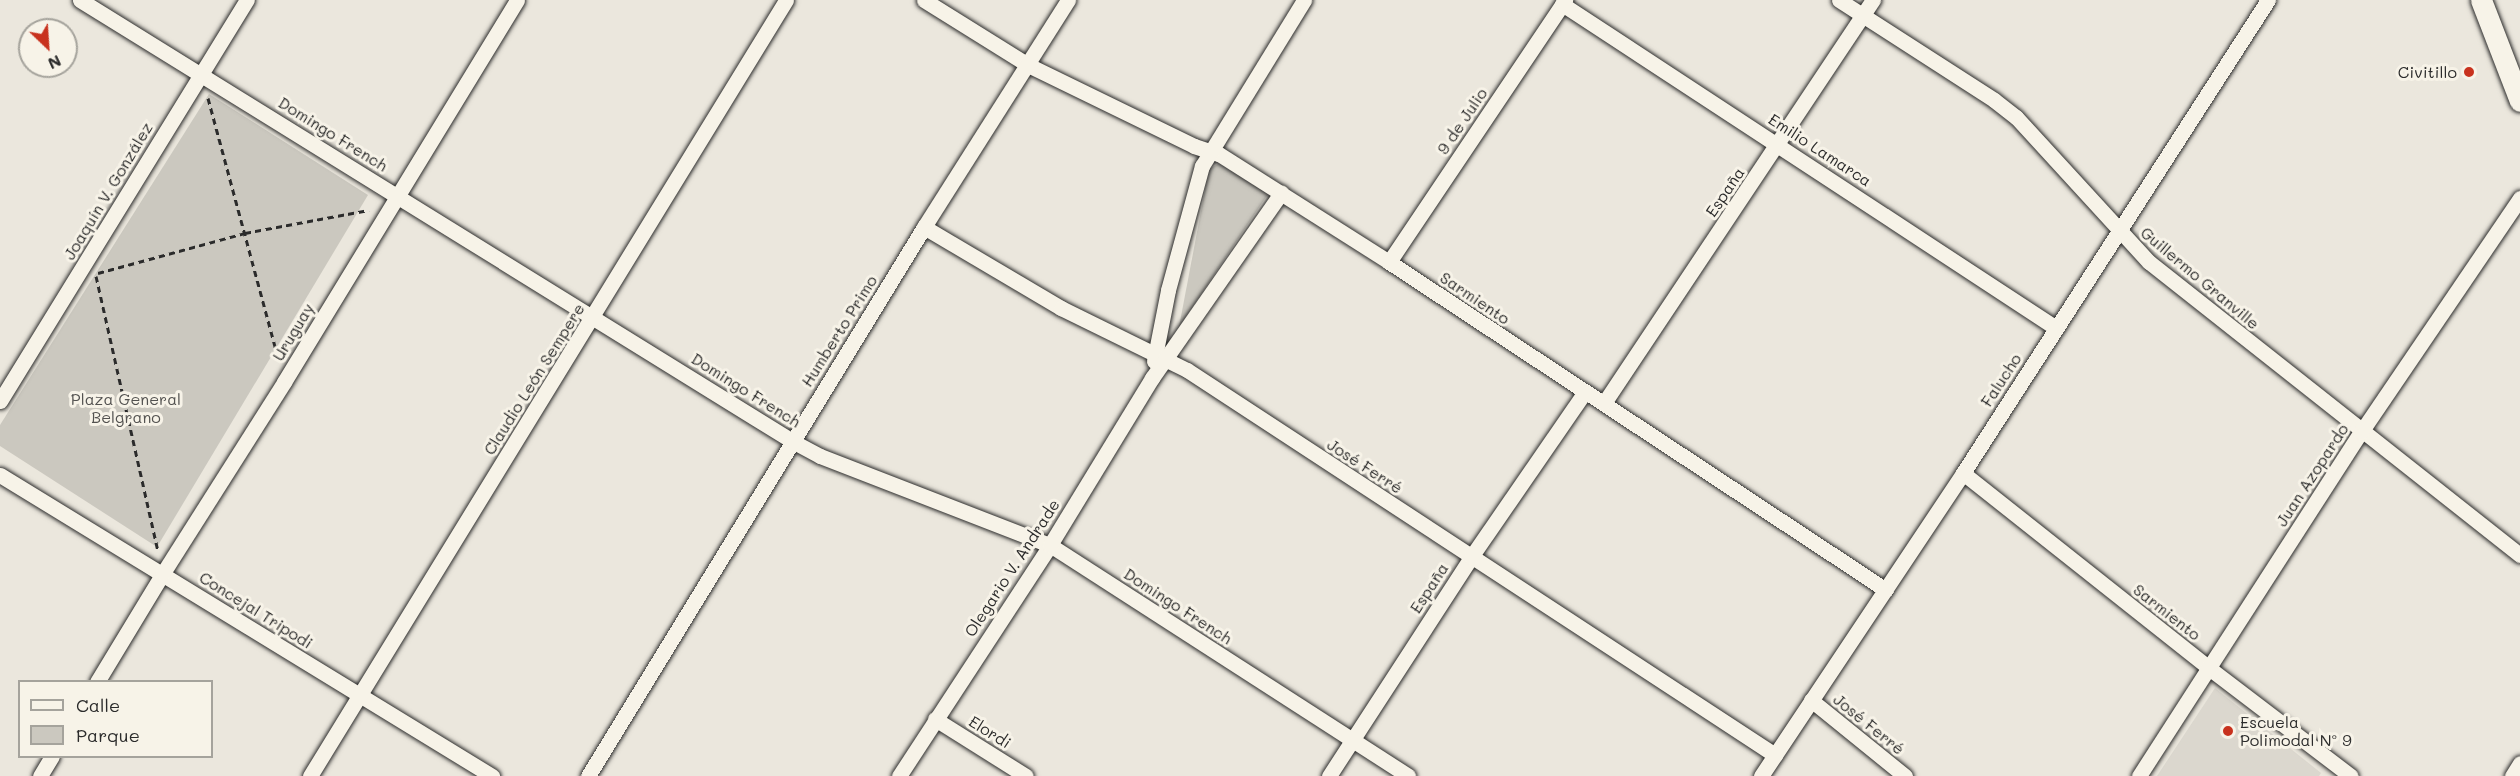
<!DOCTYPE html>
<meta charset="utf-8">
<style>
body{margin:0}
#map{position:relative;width:2520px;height:776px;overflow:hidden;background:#ebe7dd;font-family:Mali,sans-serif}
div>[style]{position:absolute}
.built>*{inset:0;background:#dbd7ce}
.green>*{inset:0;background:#cbc8bf}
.path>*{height:3px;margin-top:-1.5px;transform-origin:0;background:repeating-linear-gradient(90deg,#2b2b2b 0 6px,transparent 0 10.5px)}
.roads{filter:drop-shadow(0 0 2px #2b2b2b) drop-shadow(0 0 2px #2b2b2b)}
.minor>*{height:15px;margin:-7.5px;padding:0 7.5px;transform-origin:7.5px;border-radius:7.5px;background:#f7f3e8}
.secondary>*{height:21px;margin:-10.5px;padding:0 10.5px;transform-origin:10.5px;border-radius:10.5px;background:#f7f3e8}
.dots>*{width:16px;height:16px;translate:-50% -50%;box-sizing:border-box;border:3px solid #f7f3e8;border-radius:50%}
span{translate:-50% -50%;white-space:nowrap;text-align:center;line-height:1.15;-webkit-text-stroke:6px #f7f3e8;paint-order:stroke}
.poi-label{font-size:16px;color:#2b2b2b}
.right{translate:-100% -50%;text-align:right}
.left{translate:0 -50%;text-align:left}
.street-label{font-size:16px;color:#2b2b2b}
.park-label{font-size:16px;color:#535250}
.legend{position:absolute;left:18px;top:680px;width:195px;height:78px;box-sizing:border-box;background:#f7f3e8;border:2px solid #a5a39c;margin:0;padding:8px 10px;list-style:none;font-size:18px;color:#2b2b2b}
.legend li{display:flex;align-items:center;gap:12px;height:30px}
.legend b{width:30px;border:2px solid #a5a39c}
.north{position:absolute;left:18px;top:18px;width:60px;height:60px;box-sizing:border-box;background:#f7f3e8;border:2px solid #a5a39c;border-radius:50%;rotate:155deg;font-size:16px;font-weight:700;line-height:24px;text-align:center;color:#2b2b2b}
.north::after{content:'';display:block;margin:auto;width:21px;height:27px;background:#c8321e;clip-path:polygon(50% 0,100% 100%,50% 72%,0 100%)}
</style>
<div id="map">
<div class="built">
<i style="clip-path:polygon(2215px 688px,2321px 773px,2319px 776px,2157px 776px)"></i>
</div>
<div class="green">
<i style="clip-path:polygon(209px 94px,368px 195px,157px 547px,0 446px,0 425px)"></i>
<i style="clip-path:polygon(1220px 163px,1268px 194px,1179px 327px,1209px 169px)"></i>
</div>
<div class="path">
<i style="left:208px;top:98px;width:272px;rotate:74.9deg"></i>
<i style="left:98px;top:273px;width:152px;rotate:-15.2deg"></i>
<i style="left:245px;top:233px;width:126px;rotate:-10.5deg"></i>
<i style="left:96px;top:276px;width:282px;rotate:77.3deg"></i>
</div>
<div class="roads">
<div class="minor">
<i style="left:80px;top:0;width:838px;rotate:31.77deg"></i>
<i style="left:792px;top:441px;width:32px;rotate:28deg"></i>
<i style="left:820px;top:456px;width:247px;rotate:21.2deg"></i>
<i style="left:1050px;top:545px;width:426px;rotate:32.8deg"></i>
<i style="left:924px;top:0;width:123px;rotate:32deg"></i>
<i style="left:1028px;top:65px;width:185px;rotate:26deg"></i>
<i style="left:1194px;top:146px;width:26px;rotate:18deg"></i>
<i style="left:1219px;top:154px;width:201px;rotate:32.4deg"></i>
<i style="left:1389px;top:262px;width:595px;rotate:33.42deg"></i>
<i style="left:1839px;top:0;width:184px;rotate:32.8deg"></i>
<i style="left:1994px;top:100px;width:28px;rotate:38deg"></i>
<i style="left:2016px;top:117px;width:197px;rotate:47.5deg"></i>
<i style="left:2149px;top:262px;width:473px;rotate:38.3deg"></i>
<i style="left:1562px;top:4px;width:591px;rotate:33.26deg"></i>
<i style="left:924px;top:227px;width:159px;rotate:30.6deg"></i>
<i style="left:1061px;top:308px;width:140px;rotate:26.2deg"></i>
<i style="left:1187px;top:370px;width:703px;rotate:33.22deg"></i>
<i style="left:1389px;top:262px;width:316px;rotate:-56.1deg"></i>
<i style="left:1154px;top:361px;width:72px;rotate:-78.8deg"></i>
<i style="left:1168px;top:290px;width:129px;rotate:-74.7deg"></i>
<i style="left:1202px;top:166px;width:195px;rotate:-58.4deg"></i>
<i style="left:0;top:401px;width:471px;rotate:-58.4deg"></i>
<i style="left:1604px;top:403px;width:485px;rotate:-56.3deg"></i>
<i style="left:1963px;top:473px;width:314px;rotate:38.4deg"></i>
<i style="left:2209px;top:668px;width:178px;rotate:37.3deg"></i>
<i style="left:0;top:475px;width:577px;rotate:31.46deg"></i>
<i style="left:97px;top:682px;width:127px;rotate:-58.8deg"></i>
<i style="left:163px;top:573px;width:226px;rotate:-57.6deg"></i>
<i style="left:284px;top:382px;width:447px;rotate:-58.6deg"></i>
<i style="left:1811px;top:700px;width:121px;rotate:39deg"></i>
<i style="left:935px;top:719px;width:107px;rotate:32.1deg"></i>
<i style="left:40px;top:776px;width:23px;rotate:-59deg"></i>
<i style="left:310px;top:776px;width:910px;rotate:-58.47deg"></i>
<i style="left:588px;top:776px;width:644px;rotate:-58.53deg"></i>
<i style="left:924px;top:227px;width:269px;rotate:-57.6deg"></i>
<i style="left:899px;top:776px;width:276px;rotate:-56.8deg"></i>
<i style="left:1050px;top:545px;width:196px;rotate:-58.6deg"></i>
<i style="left:1152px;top:378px;width:226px;rotate:-55.1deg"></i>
<i style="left:1329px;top:776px;width:261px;rotate:-57deg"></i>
<i style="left:1471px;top:557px;width:199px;rotate:-55.4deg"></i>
<i style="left:1761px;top:776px;width:364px;rotate:-56.3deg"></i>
<i style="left:1963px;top:473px;width:563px;rotate:-57.19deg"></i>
<i style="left:2139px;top:776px;width:409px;rotate:-57.2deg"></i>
<i style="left:2361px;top:432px;width:283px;rotate:-55.8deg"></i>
<i style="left:2512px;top:776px;width:15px;rotate:-58deg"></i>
</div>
<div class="secondary">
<i style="left:2481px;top:0;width:108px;rotate:68.9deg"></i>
</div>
</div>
<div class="dots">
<i style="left:2469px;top:72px;background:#c8321e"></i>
<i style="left:2228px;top:731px;background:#c8321e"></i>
</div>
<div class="poi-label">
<span class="right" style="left:2457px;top:72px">Civitillo</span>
<span class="left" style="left:2240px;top:731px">Escuela<br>Polimodal Nº 9</span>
</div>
<div class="street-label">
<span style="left:1462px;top:121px;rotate:-56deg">9 de Julio</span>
<span style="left:333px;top:134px;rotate:32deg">Domingo French</span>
<span style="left:1820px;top:150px;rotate:33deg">Emilio Lamarca</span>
<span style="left:108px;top:191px;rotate:-59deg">Joaquín V. González</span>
<span style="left:1725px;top:192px;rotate:-56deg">España</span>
<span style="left:2200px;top:278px;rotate:40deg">Guillermo Granville</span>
<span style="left:1475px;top:298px;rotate:34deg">Sarmiento</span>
<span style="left:839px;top:331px;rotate:-58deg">Humberto Primo</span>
<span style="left:293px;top:332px;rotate:-59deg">Uruguay</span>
<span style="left:534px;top:379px;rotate:-58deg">Claudio León Sempere</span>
<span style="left:2001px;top:380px;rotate:-57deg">Falucho</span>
<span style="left:746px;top:390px;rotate:32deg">Domingo French</span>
<span style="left:1365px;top:466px;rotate:33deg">José Ferré</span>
<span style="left:2312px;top:475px;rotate:-57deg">Juan Azopardo</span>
<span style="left:1012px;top:568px;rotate:-57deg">Olegario V. Andrade</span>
<span style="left:1429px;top:588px;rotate:-57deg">España</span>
<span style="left:1178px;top:606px;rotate:33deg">Domingo French</span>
<span style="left:256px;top:610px;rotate:32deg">Concejal Tripodi</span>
<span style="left:2167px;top:612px;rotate:38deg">Sarmiento</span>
<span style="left:1869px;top:724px;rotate:39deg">José Ferré</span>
<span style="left:990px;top:732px;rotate:32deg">Elordi</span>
</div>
<div class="park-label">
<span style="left:126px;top:408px">Plaza General<br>Belgrano</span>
</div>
<ul class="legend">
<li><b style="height:8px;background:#f7f3e8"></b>Calle</li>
<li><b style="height:16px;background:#cbc8bf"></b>Parque</li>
</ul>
<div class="north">N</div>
</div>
